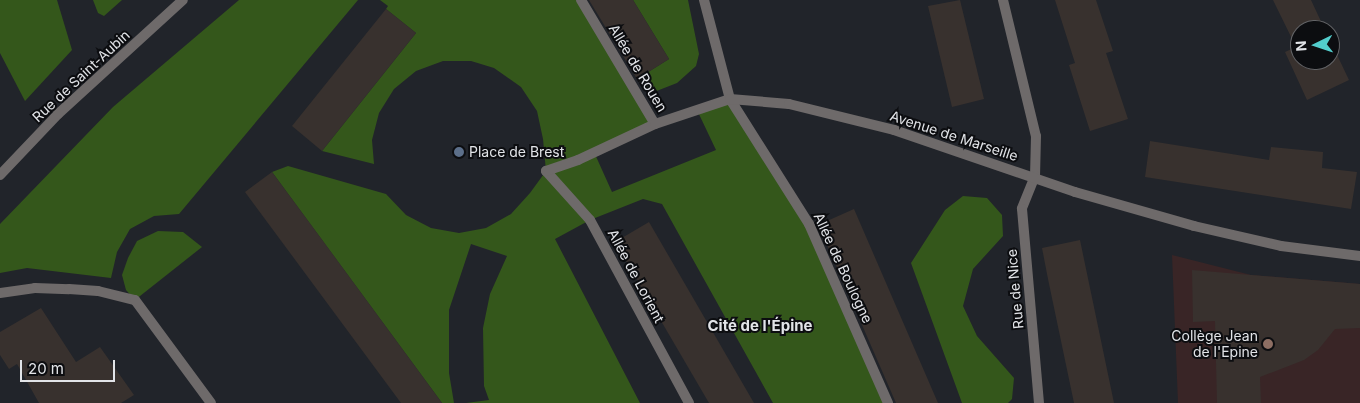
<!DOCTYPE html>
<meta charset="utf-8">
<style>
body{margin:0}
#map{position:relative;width:1360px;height:403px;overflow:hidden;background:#21242a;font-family:Inter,sans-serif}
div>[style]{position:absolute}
.education>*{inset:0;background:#392526}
.green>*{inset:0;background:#34571b}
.building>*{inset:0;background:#38312e}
.street>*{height:10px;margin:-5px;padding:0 5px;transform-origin:5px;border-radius:5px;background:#6e6a6a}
.dots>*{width:14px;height:14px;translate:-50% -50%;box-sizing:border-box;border:2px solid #0c0d10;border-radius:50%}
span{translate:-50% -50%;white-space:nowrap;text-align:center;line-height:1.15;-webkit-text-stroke:4px #0c0d10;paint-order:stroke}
.street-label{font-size:14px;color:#e2e4e8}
.poi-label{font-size:14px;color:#e2e4e8}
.left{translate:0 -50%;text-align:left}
.right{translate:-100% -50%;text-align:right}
.neighbourhood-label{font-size:15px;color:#e2e4e8;font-weight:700}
.north{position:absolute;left:1290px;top:20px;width:50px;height:50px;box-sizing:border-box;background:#0c0d10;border:1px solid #626366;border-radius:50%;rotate:266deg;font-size:14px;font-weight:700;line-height:20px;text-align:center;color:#e2e4e8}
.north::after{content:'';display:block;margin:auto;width:18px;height:22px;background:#52cdcc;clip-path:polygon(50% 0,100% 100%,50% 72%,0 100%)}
.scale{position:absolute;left:20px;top:360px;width:95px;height:22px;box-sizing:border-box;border:2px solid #e2e4e8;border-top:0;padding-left:6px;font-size:15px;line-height:18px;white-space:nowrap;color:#e2e4e8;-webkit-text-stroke:4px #0c0d10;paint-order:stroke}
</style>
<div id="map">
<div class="education">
<i style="clip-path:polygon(1172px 255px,1251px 275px,1360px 284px,1360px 403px,1178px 403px)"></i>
</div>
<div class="green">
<i style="clip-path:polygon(0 0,57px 0,72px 50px,25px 101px,0 53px)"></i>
<i style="clip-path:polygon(93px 0,122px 0,104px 16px,98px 13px)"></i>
<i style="clip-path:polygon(239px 0,358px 0,179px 214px,154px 216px,130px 229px,117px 252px,111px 278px,27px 268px,0 273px,0 224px,113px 107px)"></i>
<i style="clip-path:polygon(380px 0,581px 0,655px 124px,594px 152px,612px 192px,716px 150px,697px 110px,730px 99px,809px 224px,888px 403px,773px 403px,662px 204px,643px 199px,590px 220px,555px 239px,640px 403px,466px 403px,489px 400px,484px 386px,483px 328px,490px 294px,507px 256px,471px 244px,449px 310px,449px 373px,454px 403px,442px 403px,272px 172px,288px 166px,386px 194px,406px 215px,431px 228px,459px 233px,486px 228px,511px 214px,530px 193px,546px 171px,543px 139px,537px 111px,521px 87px,494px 68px,471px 61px,443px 61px,416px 71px,394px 89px,379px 113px,372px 140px,374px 164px,322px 151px,416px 33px,386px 9px,388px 6px)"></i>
<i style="clip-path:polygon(633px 0,688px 0,699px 54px,696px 66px,677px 83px,654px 92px,637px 79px,669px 59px)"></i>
<i style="clip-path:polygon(963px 196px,987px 198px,1002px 215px,1003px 236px,973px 269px,963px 306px,977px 336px,1014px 378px,1012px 399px,1008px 403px,962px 403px,911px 263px,945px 210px)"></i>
<i style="clip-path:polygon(158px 231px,183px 232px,202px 247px,135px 300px,126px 290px,122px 275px,128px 258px,137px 241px)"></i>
</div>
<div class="building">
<i style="clip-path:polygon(589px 0,633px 0,669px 59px,637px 79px)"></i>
<i style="clip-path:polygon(960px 0,984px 99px,952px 107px,928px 6px)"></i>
<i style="clip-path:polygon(1055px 0,1096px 0,1113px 51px,1106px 53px,1128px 119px,1090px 131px,1069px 65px,1075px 63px)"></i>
<i style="clip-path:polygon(1273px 0,1311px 0,1325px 30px,1300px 30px,1300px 60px,1330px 60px,1330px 40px,1349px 80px,1307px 100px,1285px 52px,1296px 47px)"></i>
<i style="clip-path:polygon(386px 9px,416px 33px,322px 151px,292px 126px)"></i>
<i style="clip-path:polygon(1150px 141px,1269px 160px,1271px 147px,1323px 152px,1322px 168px,1357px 172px,1351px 209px,1145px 177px)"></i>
<i style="clip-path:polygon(272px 172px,320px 237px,442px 403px,401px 403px,245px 192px)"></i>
<i style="clip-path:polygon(854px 209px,938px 403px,896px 403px,832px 256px,818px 225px)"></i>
<i style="clip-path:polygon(649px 222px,754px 403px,709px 403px,664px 326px,615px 242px)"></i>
<i style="clip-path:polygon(1080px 240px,1114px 403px,1074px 403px,1048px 279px,1042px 248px)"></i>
<i style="clip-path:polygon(1192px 270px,1360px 284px,1360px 328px,1335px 329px,1318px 350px,1304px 360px,1260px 377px,1261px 403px,1217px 403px,1215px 321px,1193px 322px)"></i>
<i style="clip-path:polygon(41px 308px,76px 362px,100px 347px,134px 395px,121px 403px,39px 403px,17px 364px,9px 369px,0 355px,0 332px)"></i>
</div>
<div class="street">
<i style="left:581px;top:0;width:144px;rotate:59.2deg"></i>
<i style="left:704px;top:0;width:102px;rotate:75.3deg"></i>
<i style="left:730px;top:99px;width:148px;rotate:57.7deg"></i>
<i style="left:809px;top:224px;width:196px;rotate:66.2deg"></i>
<i style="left:1003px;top:0;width:140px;rotate:76.4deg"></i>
<i style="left:1036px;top:136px;width:40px;rotate:91.4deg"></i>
<i style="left:1035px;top:176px;width:35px;rotate:112deg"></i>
<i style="left:1022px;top:209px;width:195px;rotate:85deg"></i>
<i style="left:0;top:175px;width:84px;rotate:-46.4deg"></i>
<i style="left:58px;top:114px;width:169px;rotate:-42.4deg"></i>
<i style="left:0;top:293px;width:35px;rotate:-8deg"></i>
<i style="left:35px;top:288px;width:34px;rotate:2deg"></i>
<i style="left:69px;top:289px;width:29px;rotate:4deg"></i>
<i style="left:98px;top:291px;width:38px;rotate:14deg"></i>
<i style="left:135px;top:300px;width:128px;rotate:53.6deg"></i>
<i style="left:689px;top:403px;width:208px;rotate:-118.4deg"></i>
<i style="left:590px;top:220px;width:66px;rotate:-131.9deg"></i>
<i style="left:546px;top:171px;width:34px;rotate:-19deg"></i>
<i style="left:578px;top:160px;width:85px;rotate:-25.1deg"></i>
<i style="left:655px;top:124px;width:79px;rotate:-18.4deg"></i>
<i style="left:730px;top:99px;width:59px;rotate:4.8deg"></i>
<i style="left:789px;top:104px;width:108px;rotate:13.9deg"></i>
<i style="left:894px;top:130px;width:191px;rotate:18.9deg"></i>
<i style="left:1075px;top:192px;width:124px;rotate:15.9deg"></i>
<i style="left:1194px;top:226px;width:89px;rotate:12.9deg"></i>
<i style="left:1281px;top:246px;width:80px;rotate:7.2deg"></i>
</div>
<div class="dots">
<i style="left:459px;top:152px;background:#5c6f8a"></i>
<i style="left:1268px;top:344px;background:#8d6e63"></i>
</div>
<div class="street-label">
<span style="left:638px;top:68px;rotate:59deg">Allée de Rouen</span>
<span style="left:81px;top:76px;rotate:-43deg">Rue de Saint-Aubin</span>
<span style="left:954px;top:136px;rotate:18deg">Avenue de Marseille</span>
<span style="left:843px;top:268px;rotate:65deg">Allée de Boulogne</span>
<span style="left:636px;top:276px;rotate:62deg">Allée de Lorient</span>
<span style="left:1015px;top:289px;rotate:-95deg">Rue de Nice</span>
</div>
<div class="poi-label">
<span class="left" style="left:469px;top:152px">Place de Brest</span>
<span class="right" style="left:1258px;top:344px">Collège Jean<br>de l'Epine</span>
</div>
<div class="neighbourhood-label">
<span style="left:760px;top:326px">Cité de l'Épine</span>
</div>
<div class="north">N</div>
<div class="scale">20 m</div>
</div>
